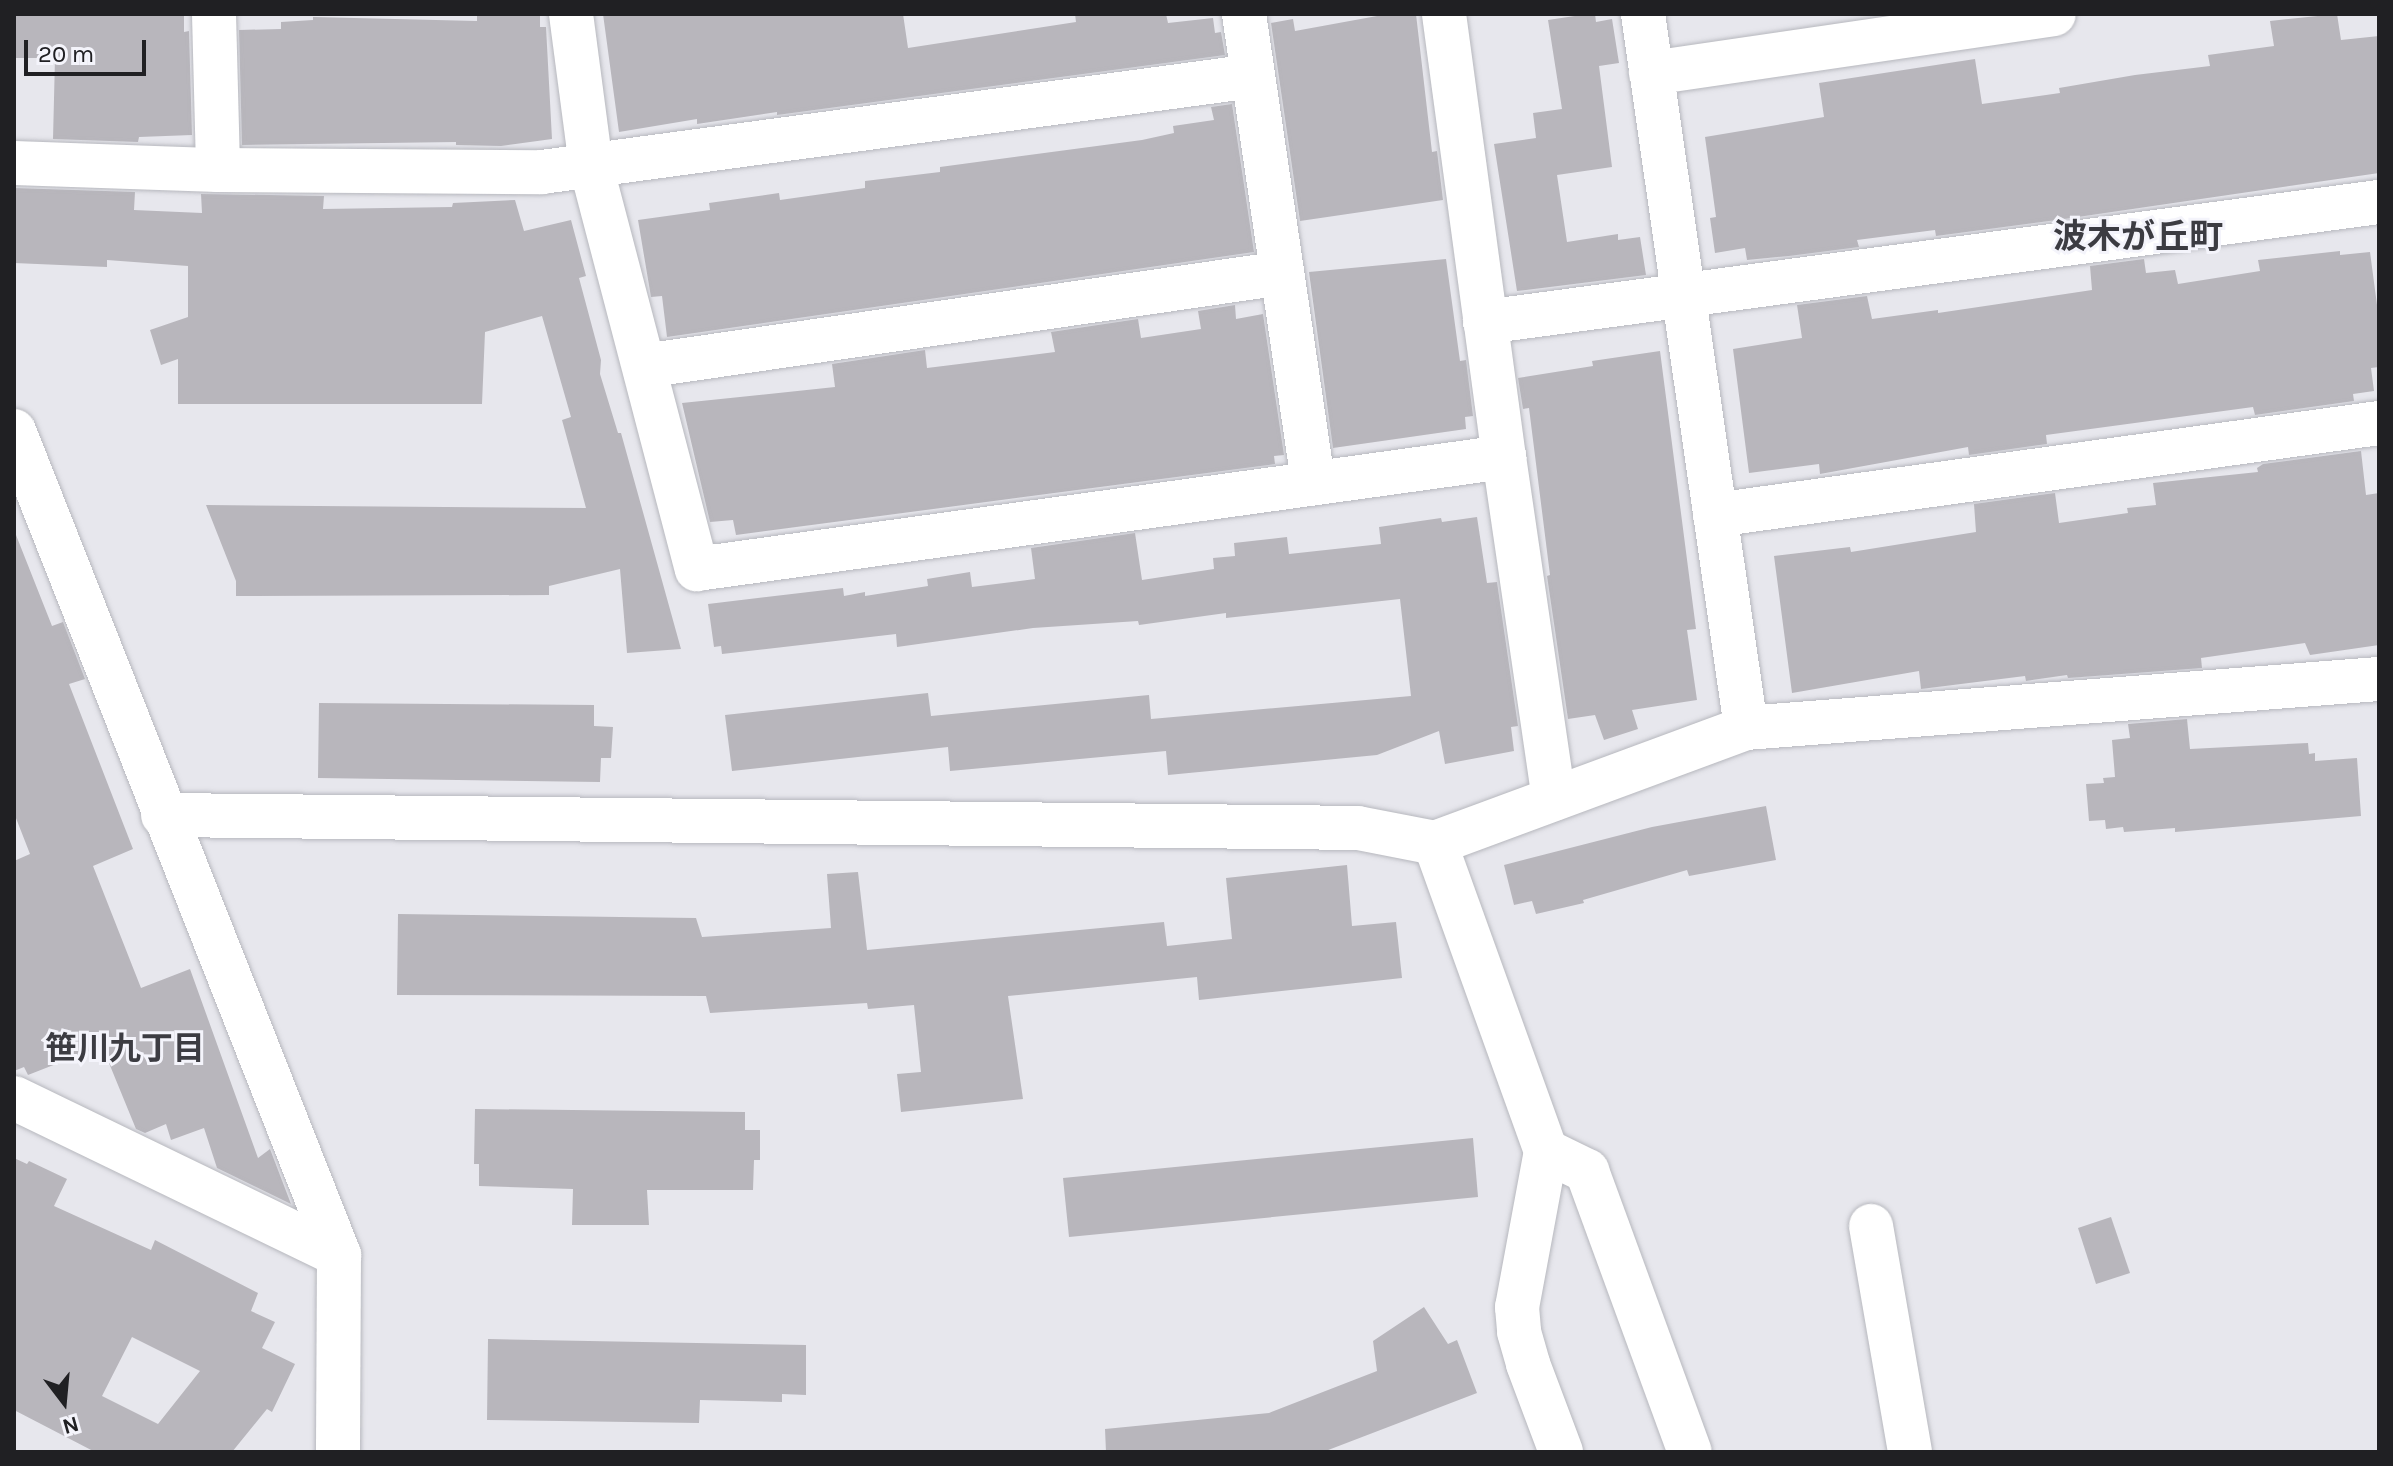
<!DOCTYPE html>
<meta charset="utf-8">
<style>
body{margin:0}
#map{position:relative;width:2393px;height:1466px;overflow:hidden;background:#e7e7ed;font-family:Karla,"Noto Sans JP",sans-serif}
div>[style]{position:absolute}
.building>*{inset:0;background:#b8b6bc}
.roads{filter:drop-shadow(0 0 2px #b7b8be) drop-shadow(0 0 2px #b7b8be)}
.minor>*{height:44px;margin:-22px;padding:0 22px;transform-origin:22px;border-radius:22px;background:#fff}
span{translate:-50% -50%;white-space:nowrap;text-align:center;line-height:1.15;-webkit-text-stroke:6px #f4f4fb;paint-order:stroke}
.neighbourhood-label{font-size:32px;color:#3c3c42;font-weight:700}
.quarter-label{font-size:34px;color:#3c3c42;font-weight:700}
.frame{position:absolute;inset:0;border:16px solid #202023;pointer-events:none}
.north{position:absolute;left:24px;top:1362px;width:80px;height:80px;-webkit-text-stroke:6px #f4f4fb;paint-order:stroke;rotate:164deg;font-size:22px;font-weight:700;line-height:32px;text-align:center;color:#202023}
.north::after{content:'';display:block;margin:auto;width:28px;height:36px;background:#202023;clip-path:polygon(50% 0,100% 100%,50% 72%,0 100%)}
.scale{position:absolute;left:24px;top:40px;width:122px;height:36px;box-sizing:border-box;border:4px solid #202023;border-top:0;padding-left:10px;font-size:24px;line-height:28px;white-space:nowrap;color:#202023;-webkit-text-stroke:6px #f4f4fb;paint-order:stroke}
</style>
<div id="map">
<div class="building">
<i style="clip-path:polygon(14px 14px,184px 15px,184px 32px,189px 31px,192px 135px,139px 137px,138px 142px,53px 139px,55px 58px,14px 58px)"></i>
<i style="clip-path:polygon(477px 14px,540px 14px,540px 27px,546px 27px,552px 139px,501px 146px,456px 145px,456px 142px,242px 145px,239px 30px,281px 29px,281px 22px,313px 20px,313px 17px,477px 21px)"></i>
<i style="clip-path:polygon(603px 14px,903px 14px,908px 48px,1076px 22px,1075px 14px,1166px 14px,1168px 23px,1213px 18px,1215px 33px,1221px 32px,1225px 55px,777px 115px,777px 112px,697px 124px,697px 119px,619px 132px)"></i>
<i style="clip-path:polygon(1388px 14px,1416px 14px,1432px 152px,1437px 151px,1443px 200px,1300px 221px,1271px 23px,1293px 19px,1295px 31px)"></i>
<i style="clip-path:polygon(1588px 14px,1595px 14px,1596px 22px,1612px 19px,1619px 63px,1599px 66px,1612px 167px,1557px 175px,1567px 242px,1618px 234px,1618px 240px,1640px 237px,1646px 275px,1517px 291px,1494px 144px,1536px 138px,1533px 113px,1562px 109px,1548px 20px)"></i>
<i style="clip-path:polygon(2337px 14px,2341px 40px,2379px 36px,2379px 173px,2064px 219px,1936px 236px,1935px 230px,1857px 240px,1859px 247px,1789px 256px,1747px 260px,1745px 248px,1715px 253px,1710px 218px,1716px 217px,1705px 137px,1824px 117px,1819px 83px,1975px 59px,1982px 104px,2060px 93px,2059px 88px,2135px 75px,2210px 66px,2208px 55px,2274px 46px,2270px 21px)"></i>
<i style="clip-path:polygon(1232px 104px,1254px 252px,667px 337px,662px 296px,651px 297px,638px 220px,710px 210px,709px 203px,779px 193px,780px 200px,865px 188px,865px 181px,940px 172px,940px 167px,1142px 140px,1174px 133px,1173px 126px,1214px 120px,1211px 107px)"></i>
<i style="clip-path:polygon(14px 188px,135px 192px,134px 210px,202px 213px,201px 194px,324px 196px,323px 209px,452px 207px,453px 203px,515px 200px,524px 231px,571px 220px,586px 276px,579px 278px,601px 360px,600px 374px,618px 433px,621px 433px,681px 649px,627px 653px,620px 569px,549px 586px,549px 595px,236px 596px,236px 581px,206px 505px,586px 508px,562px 420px,571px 417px,542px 316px,485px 332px,482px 404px,178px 404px,178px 359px,161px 365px,150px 330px,188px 317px,188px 266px,107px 260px,107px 267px,14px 263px)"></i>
<i style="clip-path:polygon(2340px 251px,2340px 255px,2370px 252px,2379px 320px,2379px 367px,2371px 368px,2374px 391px,2353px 394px,2354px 401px,2255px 415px,2253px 407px,2157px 420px,2046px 435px,2047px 444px,1969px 455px,1968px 447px,1820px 474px,1819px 464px,1749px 473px,1733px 349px,1802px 338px,1797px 305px,1867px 296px,1872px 319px,1938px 310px,1938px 313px,2092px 290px,2090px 266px,2144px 259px,2146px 273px,2175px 270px,2178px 284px,2260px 271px,2258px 260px)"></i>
<i style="clip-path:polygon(1446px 259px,1460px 361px,1466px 360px,1473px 416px,1465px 417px,1466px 429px,1333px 448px,1309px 272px)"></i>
<i style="clip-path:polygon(1235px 305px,1236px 319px,1263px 314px,1284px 455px,1274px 456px,1275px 464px,736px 535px,733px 520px,710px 522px,682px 403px,835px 387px,832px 364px,925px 350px,927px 368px,1055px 352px,1051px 332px,1138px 319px,1141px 338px,1201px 329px,1198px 311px)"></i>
<i style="clip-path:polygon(1660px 351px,1696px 629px,1687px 630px,1697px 700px,1632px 710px,1638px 729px,1604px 740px,1595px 715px,1568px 719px,1547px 576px,1550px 575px,1529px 408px,1523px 409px,1518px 378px,1593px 366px,1592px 361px)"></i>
<i style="clip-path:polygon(2361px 451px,2366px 495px,2379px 493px,2379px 645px,2310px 655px,2305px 643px,2201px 658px,2202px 668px,2068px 678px,2067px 675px,2026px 681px,2025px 676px,1921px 689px,1919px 671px,1792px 693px,1774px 556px,1850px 547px,1851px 552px,1976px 532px,1974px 504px,2055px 493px,2059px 523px,2128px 513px,2127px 508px,2156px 505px,2153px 483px,2258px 472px,2257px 468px,2263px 464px)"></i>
<i style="clip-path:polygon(1477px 517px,1487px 583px,1497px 582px,1518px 726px,1511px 727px,1514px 751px,1445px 764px,1439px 731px,1377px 755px,1168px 775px,1166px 751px,950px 771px,948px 747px,732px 771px,725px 715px,928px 693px,931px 716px,1149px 695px,1151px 719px,1411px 696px,1400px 599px,1226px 618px,1226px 613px,1139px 625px,1138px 621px,1033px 628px,897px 647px,896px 634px,722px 654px,721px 646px,714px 647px,708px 604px,843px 588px,844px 596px,865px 592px,865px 596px,928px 586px,927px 579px,970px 572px,972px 587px,1035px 579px,1031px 548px,1135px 533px,1142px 580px,1214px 569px,1213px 558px,1235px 556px,1234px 543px,1287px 537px,1289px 554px,1381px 544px,1379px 527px,1441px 518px,1442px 522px)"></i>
<i style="clip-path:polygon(16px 535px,52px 626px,63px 622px,85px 679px,69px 684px,133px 849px,93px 866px,141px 988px,190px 969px,258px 1158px,270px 1149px,291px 1204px,217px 1168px,204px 1128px,171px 1140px,166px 1124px,145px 1133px,136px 1129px,102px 1046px,28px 1075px,24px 1067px,14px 1071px,14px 861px,30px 854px,14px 813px)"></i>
<i style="clip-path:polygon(319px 703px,594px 705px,594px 726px,613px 727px,611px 758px,601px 758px,600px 782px,318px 778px)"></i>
<i style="clip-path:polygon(2187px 719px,2190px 749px,2308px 743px,2309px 754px,2315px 753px,2315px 761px,2357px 758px,2361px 816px,2175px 832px,2175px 828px,2124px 832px,2123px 827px,2106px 829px,2105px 820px,2089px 821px,2086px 784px,2104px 783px,2103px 778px,2115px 777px,2112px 740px,2130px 738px,2128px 724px)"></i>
<i style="clip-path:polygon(1766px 806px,1776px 860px,1689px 876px,1687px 870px,1583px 900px,1584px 903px,1536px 914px,1532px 901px,1514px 905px,1504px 865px,1652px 827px)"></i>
<i style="clip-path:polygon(1347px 865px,1352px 926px,1396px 922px,1402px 978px,1199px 1000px,1197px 977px,1008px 996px,1023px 1099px,901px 1112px,897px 1074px,921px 1072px,914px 1005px,868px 1009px,867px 1003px,710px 1013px,706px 996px,397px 995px,398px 914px,696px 918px,702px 937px,831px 928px,827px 874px,858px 872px,867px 950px,1164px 922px,1167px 946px,1232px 939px,1226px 878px)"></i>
<i style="clip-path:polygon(475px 1109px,745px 1112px,745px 1130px,760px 1130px,760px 1160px,754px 1160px,753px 1190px,647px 1190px,649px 1225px,572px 1225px,573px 1189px,479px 1186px,479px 1164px,474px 1164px)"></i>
<i style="clip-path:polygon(1473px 1138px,1478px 1197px,1069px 1237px,1063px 1178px)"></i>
<i style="clip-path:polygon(evenodd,14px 1158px,27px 1164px,29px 1161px,67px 1179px,54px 1206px,151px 1250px,155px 1240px,258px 1293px,251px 1311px,275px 1322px,262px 1348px,295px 1364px,272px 1412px,267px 1409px,232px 1452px,95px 1452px,14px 1410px,14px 1158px,132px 1337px,200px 1371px,158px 1424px,102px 1396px,132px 1337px)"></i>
<i style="clip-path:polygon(2111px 1217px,2130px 1273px,2096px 1284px,2078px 1228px)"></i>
<i style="clip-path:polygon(1424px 1307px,1448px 1344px,1457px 1340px,1477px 1393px,1323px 1452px,1106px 1452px,1105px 1429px,1269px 1413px,1377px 1371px,1373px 1341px)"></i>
<i style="clip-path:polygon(488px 1339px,806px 1345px,806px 1395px,782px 1394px,782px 1402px,700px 1400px,699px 1423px,487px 1420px)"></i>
</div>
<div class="roads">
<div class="minor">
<i style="left:214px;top:14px;width:156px;rotate:88.5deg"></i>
<i style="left:571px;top:14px;width:153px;rotate:82.5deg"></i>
<i style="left:591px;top:166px;width:417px;rotate:75.3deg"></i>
<i style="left:697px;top:569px;width:815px;rotate:-7.9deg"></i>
<i style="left:1504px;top:457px;width:345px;rotate:81.7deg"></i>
<i style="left:1244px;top:14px;width:473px;rotate:81.6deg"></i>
<i style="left:1444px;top:14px;width:447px;rotate:82.3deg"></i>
<i style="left:1643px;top:14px;width:721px;rotate:81.79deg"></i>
<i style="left:1651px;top:73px;width:407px;rotate:-8.3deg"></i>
<i style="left:14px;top:163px;width:204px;rotate:2deg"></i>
<i style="left:218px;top:170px;width:324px;rotate:0.4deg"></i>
<i style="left:542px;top:172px;width:717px;rotate:-7.69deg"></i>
<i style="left:1485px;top:322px;width:902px;rotate:-7.65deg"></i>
<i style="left:644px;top:366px;width:645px;rotate:-8.29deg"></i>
<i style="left:14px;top:431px;width:886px;rotate:68.47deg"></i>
<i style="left:339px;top:1255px;width:197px;rotate:90.3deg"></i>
<i style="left:1715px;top:515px;width:670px;rotate:-7.89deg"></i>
<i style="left:163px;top:815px;width:1195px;rotate:0.62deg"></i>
<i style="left:1358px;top:828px;width:78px;rotate:11deg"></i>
<i style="left:1435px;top:843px;width:332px;rotate:-20.3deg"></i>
<i style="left:1746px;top:728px;width:635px;rotate:-4.43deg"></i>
<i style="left:1435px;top:843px;width:327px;rotate:70.2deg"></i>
<i style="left:1546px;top:1151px;width:46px;rotate:26deg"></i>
<i style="left:1587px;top:1171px;width:299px;rotate:69.9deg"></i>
<i style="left:14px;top:1098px;width:361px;rotate:25.8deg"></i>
<i style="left:1546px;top:1151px;width:159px;rotate:100.5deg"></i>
<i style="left:1517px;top:1307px;width:25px;rotate:85deg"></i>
<i style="left:1519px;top:1332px;width:33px;rotate:74deg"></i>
<i style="left:1528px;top:1364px;width:94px;rotate:69.4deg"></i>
<i style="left:1871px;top:1226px;width:229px;rotate:80.2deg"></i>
</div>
</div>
<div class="neighbourhood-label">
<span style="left:125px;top:1049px">笹川九丁目</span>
</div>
<div class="quarter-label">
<span style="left:2138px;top:238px">波木が丘町</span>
</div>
<div class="frame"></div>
<div class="north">N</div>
<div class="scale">20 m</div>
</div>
